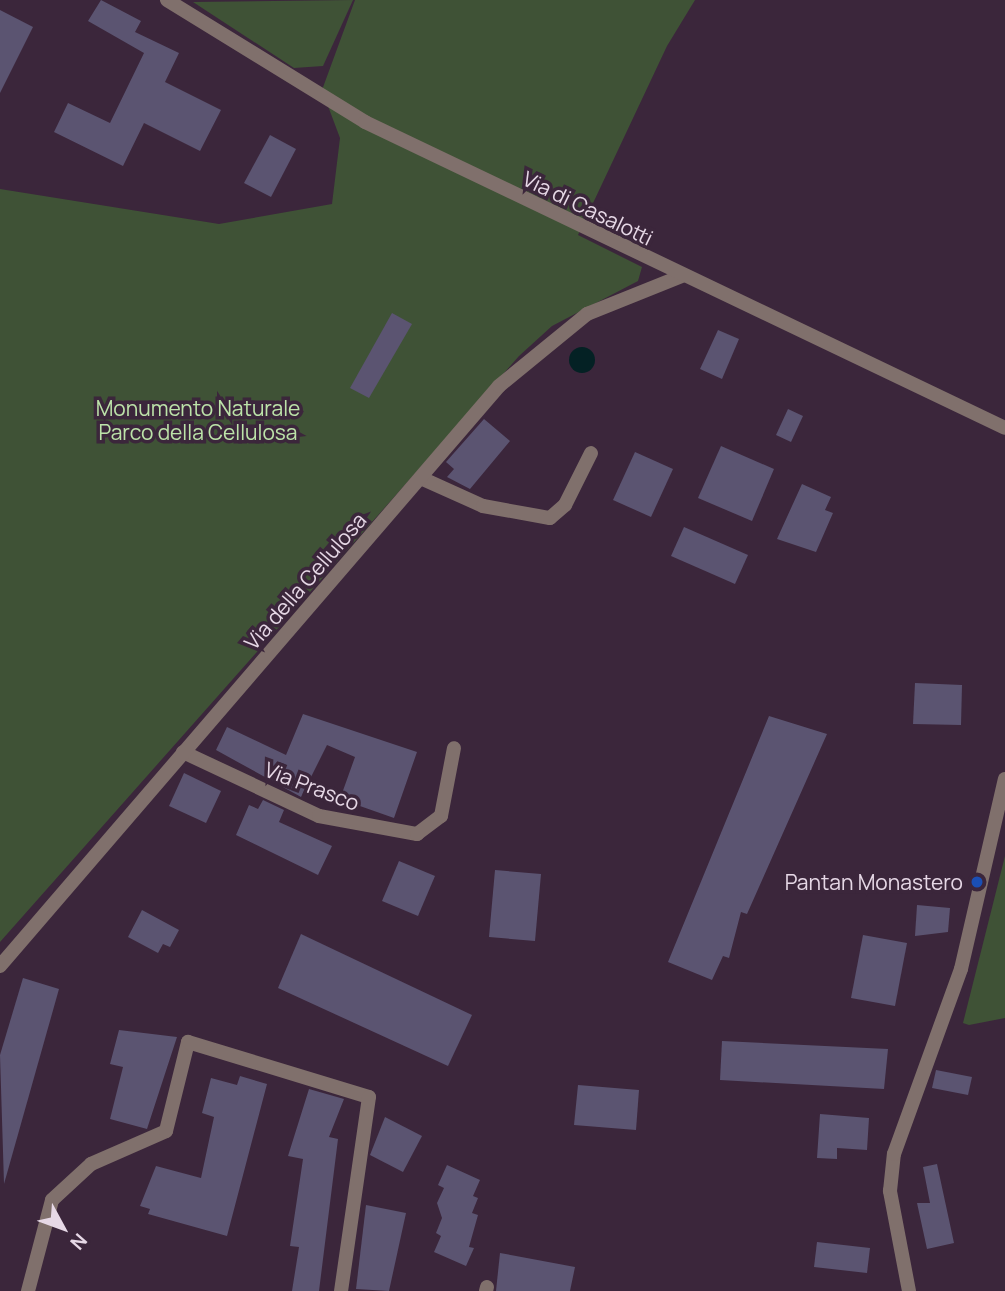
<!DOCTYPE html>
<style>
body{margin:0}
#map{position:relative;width:1005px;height:1291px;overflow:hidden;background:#3b263b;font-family:Manrope,sans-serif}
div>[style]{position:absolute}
.green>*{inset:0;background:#3f5236}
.water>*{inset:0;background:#042124}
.round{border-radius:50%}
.building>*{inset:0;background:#5b5471}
.minor>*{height:14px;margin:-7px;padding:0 7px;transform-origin:7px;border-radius:7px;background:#80706c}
.tertiary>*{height:14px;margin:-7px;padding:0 7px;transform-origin:7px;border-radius:7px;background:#80706c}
.dots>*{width:19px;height:19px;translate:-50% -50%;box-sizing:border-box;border:4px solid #3b263b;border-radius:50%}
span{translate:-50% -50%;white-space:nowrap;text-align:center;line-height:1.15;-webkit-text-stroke:7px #3b263b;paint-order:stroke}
.street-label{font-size:21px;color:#e6d8e6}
.park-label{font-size:21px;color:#bce3a9}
.poi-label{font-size:21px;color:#e6d8e6}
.right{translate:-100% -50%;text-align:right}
.north{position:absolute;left:28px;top:1193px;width:70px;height:70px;-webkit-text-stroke:5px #3b263b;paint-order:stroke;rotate:131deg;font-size:19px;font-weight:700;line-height:28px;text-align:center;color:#e6d8e6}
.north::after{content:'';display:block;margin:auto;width:24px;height:32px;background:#e6d8e6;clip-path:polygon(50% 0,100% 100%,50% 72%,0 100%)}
</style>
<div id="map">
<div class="green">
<i style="clip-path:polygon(353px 0,323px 66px,294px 68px,193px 2px)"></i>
<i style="clip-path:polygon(355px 0,695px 0,667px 46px,578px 235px,642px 267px,638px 281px,552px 326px,519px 356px,0 942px,0 189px,219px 224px,332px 204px,340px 138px,322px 90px)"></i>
<i style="clip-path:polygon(1005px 856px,1005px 1018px,969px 1025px,963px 1023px)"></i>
</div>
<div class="water">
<i class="round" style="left:569px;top:347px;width:26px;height:26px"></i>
</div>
<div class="building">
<i style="clip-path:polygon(101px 0,141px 21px,135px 32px,179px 53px,165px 82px,221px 110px,200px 151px,144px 123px,123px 166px,54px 132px,68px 103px,110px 123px,144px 53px,88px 21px)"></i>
<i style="clip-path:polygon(0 10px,33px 27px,0 93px)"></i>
<i style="clip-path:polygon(270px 135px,296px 149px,271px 197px,244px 183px)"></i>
<i style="clip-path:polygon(392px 313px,412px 324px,369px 398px,350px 388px)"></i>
<i style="clip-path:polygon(718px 330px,739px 339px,722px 379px,700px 369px)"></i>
<i style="clip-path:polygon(788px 409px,803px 416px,791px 442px,776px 435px)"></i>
<i style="clip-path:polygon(484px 419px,510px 441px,470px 489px,447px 477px,454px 469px,446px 462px)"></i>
<i style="clip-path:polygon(721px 446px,774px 469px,752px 521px,698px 498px)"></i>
<i style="clip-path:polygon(635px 452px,673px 469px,651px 517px,613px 500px)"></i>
<i style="clip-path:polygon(802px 484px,831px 497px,825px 510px,833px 513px,816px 552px,777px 539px)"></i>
<i style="clip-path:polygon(684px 527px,748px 555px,735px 584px,671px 556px)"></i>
<i style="clip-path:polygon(915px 683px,962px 685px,961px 725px,913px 724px)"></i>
<i style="clip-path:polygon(303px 714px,417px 752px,394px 818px,340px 799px,355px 757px,327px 745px,301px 797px,216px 750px,227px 727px,286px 755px)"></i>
<i style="clip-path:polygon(769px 716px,827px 734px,747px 914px,741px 912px,729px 958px,723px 956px,712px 980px,668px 962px)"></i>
<i style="clip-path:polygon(184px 773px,221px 791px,206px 823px,169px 806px)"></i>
<i style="clip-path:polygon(263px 800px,284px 810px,279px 822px,332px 846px,318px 875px,236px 835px,249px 805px,258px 809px)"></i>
<i style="clip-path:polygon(399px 861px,435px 876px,418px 916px,382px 901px)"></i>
<i style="clip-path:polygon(495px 870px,541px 874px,535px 941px,489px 937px)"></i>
<i style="clip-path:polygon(917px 905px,950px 908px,948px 932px,915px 936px)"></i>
<i style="clip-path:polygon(142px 910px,179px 930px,170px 947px,163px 944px,158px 953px,128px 937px)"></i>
<i style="clip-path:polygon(301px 934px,472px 1015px,448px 1066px,278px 988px)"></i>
<i style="clip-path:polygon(863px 935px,907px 943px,895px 1006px,851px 998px)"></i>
<i style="clip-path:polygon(23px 978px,59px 989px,4px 1184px,0 1055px)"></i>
<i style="clip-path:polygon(119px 1030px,177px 1037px,147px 1129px,110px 1119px,123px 1067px,110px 1064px)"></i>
<i style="clip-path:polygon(722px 1041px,888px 1049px,884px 1089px,720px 1080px)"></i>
<i style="clip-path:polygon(936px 1070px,972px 1077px,968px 1095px,932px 1088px)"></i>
<i style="clip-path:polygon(240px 1076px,267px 1084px,227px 1236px,148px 1214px,150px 1209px,140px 1206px,156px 1166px,201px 1178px,214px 1117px,202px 1113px,211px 1078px,237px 1085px)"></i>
<i style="clip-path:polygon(578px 1085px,639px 1090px,636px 1130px,574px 1125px)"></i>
<i style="clip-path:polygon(309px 1089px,344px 1099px,329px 1137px,338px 1139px,319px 1291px,292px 1291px,299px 1247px,290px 1246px,303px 1159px,288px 1156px)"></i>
<i style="clip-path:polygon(820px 1114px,869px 1118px,867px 1150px,837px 1148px,837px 1159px,817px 1158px)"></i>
<i style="clip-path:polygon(385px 1117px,422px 1136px,403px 1172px,370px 1155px)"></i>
<i style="clip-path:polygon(937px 1164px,954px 1243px,927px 1249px,917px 1203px,930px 1203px,923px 1167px)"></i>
<i style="clip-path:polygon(447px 1165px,480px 1180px,473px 1196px,478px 1198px,472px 1213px,478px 1215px,469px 1247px,474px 1248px,466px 1266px,434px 1252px,441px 1236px,436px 1233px,442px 1218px,437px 1203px,444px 1188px,438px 1185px)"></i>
<i style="clip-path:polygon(366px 1205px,406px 1213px,389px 1291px,356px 1289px)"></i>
<i style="clip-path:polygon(817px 1242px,870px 1248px,867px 1273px,814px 1267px)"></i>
<i style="clip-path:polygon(500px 1253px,575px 1267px,570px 1291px,496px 1291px)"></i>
</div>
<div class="minor">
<i style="left:423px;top:479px;width:66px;rotate:24.2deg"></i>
<i style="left:483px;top:506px;width:68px;rotate:10.2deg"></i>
<i style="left:550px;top:518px;width:20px;rotate:-41deg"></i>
<i style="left:565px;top:505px;width:58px;rotate:-63.4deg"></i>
<i style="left:183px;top:752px;width:150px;rotate:25.2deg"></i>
<i style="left:319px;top:816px;width:100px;rotate:10.4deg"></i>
<i style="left:417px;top:834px;width:30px;rotate:-37deg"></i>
<i style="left:441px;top:816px;width:69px;rotate:-79.2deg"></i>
<i style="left:0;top:966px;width:765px;rotate:-49.29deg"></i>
<i style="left:499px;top:386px;width:114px;rotate:-39.3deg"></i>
<i style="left:587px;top:314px;width:102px;rotate:-21.8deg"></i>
<i style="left:28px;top:1291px;width:94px;rotate:-75.2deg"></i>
<i style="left:52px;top:1200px;width:53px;rotate:-42.7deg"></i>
<i style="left:91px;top:1164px;width:82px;rotate:-23.7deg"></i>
<i style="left:166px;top:1131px;width:92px;rotate:-76.1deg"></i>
<i style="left:188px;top:1042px;width:189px;rotate:16.9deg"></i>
<i style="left:369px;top:1097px;width:196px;rotate:98.2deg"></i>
<i style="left:486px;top:1291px;width:4px;rotate:-76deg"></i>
<i style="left:909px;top:1291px;width:102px;rotate:-100.8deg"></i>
<i style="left:890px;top:1191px;width:37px;rotate:-84deg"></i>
<i style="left:894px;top:1154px;width:197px;rotate:-70.1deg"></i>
<i style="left:961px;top:969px;width:195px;rotate:-77deg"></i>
</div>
<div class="tertiary">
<i style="left:167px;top:0;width:233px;rotate:31.6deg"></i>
<i style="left:365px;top:122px;width:709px;rotate:25.55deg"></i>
</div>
<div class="dots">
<i style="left:977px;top:882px;background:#1a4fb4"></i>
</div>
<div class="street-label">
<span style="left:588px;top:208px;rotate:26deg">Via di Casalotti</span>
<span style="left:305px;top:581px;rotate:-49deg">Via della Cellulosa</span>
<span style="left:312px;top:786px;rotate:21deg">Via Prasco</span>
</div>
<div class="park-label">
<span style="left:198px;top:420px">Monumento Naturale<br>Parco della Cellulosa</span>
</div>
<div class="poi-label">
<span class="right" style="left:963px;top:882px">Pantan Monastero</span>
</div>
<div class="north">N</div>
</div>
